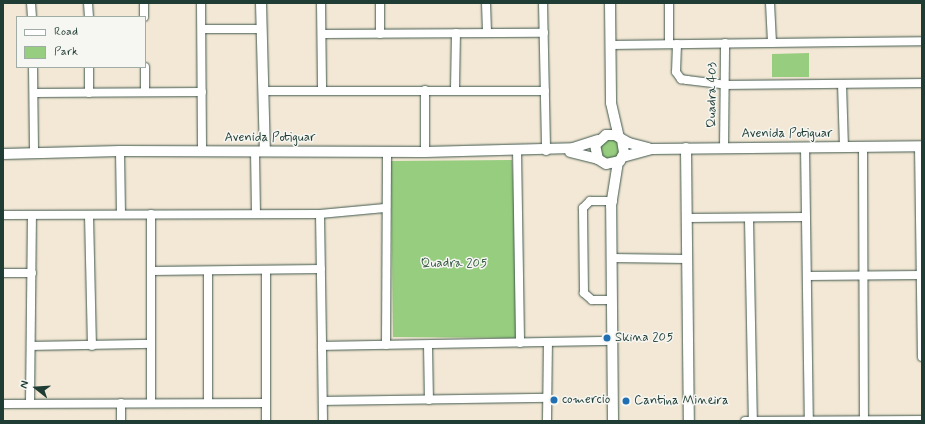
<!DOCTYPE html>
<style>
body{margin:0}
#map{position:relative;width:925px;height:424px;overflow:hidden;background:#f3e8d5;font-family:Mynerve,sans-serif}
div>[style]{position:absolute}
.green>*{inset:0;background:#97cd7f}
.roads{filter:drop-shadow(0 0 1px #3f574c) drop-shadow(0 0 1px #3f574c)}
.minor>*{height:8px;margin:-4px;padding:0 4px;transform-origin:4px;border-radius:4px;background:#fff}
.tertiary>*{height:10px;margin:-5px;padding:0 5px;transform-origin:5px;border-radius:5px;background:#fff}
.dots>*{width:11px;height:11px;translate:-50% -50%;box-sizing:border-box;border:2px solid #f6f6f2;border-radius:50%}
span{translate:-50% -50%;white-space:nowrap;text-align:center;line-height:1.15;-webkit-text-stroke:3px #f6f6f2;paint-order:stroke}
.street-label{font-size:13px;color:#1f3d34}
.park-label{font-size:13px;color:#375a43}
.poi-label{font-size:13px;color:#1f3d34}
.left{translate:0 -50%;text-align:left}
.frame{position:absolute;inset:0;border:4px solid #1f3d34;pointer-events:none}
.legend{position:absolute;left:16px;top:16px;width:130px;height:52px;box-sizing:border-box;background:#f6f6f2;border:1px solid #a0aca6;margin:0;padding:5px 7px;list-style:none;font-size:12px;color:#1f3d34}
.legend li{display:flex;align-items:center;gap:8px;height:20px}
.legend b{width:20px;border:1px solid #a0aca6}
.north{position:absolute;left:16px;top:368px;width:40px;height:40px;-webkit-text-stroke:3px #f6f6f2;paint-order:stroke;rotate:287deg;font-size:11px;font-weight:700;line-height:16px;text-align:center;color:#1f3d34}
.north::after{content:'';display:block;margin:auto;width:14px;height:18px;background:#1f3d34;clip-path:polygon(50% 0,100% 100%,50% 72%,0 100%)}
</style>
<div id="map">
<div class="green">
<i style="clip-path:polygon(809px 53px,809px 77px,772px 77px,772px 54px)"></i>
<i style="clip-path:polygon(603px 139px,617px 139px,620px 156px,608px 161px,598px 153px)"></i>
<i style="clip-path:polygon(512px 160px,520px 338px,393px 337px,391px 161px)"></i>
</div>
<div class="roads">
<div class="minor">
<i style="left:31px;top:3px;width:14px;rotate:86deg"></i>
<i style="left:88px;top:3px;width:14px;rotate:86deg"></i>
<i style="left:144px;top:3px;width:14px;rotate:90deg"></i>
<i style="left:201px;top:3px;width:148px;rotate:89.6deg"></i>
<i style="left:321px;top:3px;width:87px;rotate:89.3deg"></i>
<i style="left:380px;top:3px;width:31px;rotate:90deg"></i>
<i style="left:486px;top:3px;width:29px;rotate:88deg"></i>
<i style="left:543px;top:3px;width:148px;rotate:88.8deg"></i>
<i style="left:770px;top:3px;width:40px;rotate:87.1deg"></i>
<i style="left:202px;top:29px;width:59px"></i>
<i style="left:322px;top:34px;width:222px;rotate:-0.3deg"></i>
<i style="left:669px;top:44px;width:41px;rotate:-90deg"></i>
<i style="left:677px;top:44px;width:28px;rotate:92deg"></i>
<i style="left:676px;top:72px;width:9px;rotate:54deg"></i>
<i style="left:681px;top:79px;width:6px;rotate:9deg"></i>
<i style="left:687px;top:80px;width:38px;rotate:7deg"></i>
<i style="left:725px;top:85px;width:197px;rotate:-0.6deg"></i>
<i style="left:610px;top:45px;width:312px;rotate:-0.7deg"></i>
<i style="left:33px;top:67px;width:86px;rotate:89.3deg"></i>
<i style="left:89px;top:67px;width:26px;rotate:90deg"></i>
<i style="left:145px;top:67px;width:25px;rotate:90deg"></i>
<i style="left:842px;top:84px;width:63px;rotate:88.2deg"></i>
<i style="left:455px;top:89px;width:56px;rotate:-89deg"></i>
<i style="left:263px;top:91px;width:282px"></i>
<i style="left:34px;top:93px;width:168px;rotate:-0.3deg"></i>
<i style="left:919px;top:146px;width:211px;rotate:89.2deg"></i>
<i style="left:724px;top:147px;width:104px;rotate:-89.4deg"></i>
<i style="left:805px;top:147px;width:273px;rotate:89.2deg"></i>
<i style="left:863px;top:147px;width:273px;rotate:89.8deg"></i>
<i style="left:517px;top:149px;width:194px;rotate:89.1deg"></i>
<i style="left:120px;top:151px;width:63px;rotate:89.1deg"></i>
<i style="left:255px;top:151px;width:62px;rotate:89.1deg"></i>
<i style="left:425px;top:152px;width:62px;rotate:-90deg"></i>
<i style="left:151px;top:214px;width:189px;rotate:90deg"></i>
<i style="left:320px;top:214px;width:132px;rotate:89.1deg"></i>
<i style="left:3px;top:215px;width:317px;rotate:-0.2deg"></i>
<i style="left:320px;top:214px;width:65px;rotate:-5.3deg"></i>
<i style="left:89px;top:215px;width:131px;rotate:88.7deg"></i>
<i style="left:687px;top:218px;width:119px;rotate:-0.5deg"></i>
<i style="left:749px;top:219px;width:202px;rotate:88.9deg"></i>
<i style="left:611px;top:258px;width:76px;rotate:0.8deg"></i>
<i style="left:266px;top:270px;width:151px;rotate:90deg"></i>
<i style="left:151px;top:271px;width:170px;rotate:-0.7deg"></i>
<i style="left:208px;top:271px;width:132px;rotate:90deg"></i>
<i style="left:3px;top:273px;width:29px"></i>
<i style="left:807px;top:276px;width:115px;rotate:-0.5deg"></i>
<i style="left:611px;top:300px;width:19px;rotate:180deg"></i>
<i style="left:592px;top:300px;width:11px;rotate:-139deg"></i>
<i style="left:584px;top:293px;width:85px;rotate:-90.7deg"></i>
<i style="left:583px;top:208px;width:10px;rotate:-45deg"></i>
<i style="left:590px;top:201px;width:23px"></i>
<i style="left:386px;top:345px;width:193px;rotate:-89.7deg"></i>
<i style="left:428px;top:345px;width:55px;rotate:89deg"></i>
<i style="left:32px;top:346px;width:119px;rotate:-1deg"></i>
<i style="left:323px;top:401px;width:225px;rotate:-0.8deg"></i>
<i style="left:30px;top:403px;width:188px;rotate:-89.4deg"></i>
<i style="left:3px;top:404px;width:263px;rotate:-0.2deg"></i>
<i style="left:121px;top:421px;width:18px;rotate:-90deg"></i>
<i style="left:323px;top:421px;width:75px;rotate:-90.8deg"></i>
<i style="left:322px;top:346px;width:290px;rotate:-1deg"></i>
<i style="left:547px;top:421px;width:78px;rotate:-89.3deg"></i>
<i style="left:745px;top:421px;width:177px;rotate:-0.3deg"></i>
</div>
<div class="tertiary">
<i style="left:261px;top:3px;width:148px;rotate:88.5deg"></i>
<i style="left:610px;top:3px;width:100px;rotate:89.4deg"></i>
<i style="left:611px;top:103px;width:35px;rotate:77deg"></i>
<i style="left:622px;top:140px;width:13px;rotate:81deg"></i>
<i style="left:624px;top:153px;width:9px;rotate:117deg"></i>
<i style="left:620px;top:161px;width:14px;rotate:168deg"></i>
<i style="left:606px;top:164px;width:9px;rotate:-148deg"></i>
<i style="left:598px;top:159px;width:14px;rotate:-102deg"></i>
<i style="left:595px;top:145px;width:15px;rotate:-42deg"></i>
<i style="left:606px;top:135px;width:9px"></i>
<i style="left:615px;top:135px;width:16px;rotate:30deg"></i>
<i style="left:629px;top:143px;width:20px;rotate:15deg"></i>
<i style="left:686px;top:148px;width:273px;rotate:89.4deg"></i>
<i style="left:570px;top:152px;width:29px;rotate:14deg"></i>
<i style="left:3px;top:154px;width:117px;rotate:-1.5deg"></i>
<i style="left:120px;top:151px;width:305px;rotate:0.2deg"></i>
<i style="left:425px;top:152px;width:148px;rotate:-1.5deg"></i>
<i style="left:573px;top:148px;width:26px;rotate:-18deg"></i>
<i style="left:622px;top:157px;width:31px;rotate:-15deg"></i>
<i style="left:652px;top:149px;width:270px;rotate:-0.6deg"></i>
<i style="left:613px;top:421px;width:215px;rotate:-90.5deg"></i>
<i style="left:611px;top:206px;width:45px;rotate:-81deg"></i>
</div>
</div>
<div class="dots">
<i style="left:607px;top:338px;background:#1f6fb2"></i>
<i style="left:554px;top:400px;background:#1f6fb2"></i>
<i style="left:626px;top:401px;background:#1f6fb2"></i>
</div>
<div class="street-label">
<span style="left:713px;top:95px;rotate:-89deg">Quadra 403</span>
<span style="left:787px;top:134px">Avenida Potiguar</span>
<span style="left:270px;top:138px">Avenida Potiguar</span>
</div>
<div class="park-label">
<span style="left:454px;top:264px">Quadra 205</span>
</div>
<div class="poi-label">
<span class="left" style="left:615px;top:338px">Skina 205</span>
<span class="left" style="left:562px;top:400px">comercio</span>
<span class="left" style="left:634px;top:401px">Cantina Mineira</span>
</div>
<div class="frame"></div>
<ul class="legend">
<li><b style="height:5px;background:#fff"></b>Road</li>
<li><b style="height:11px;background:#97cd7f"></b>Park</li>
</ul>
<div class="north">N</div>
</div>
